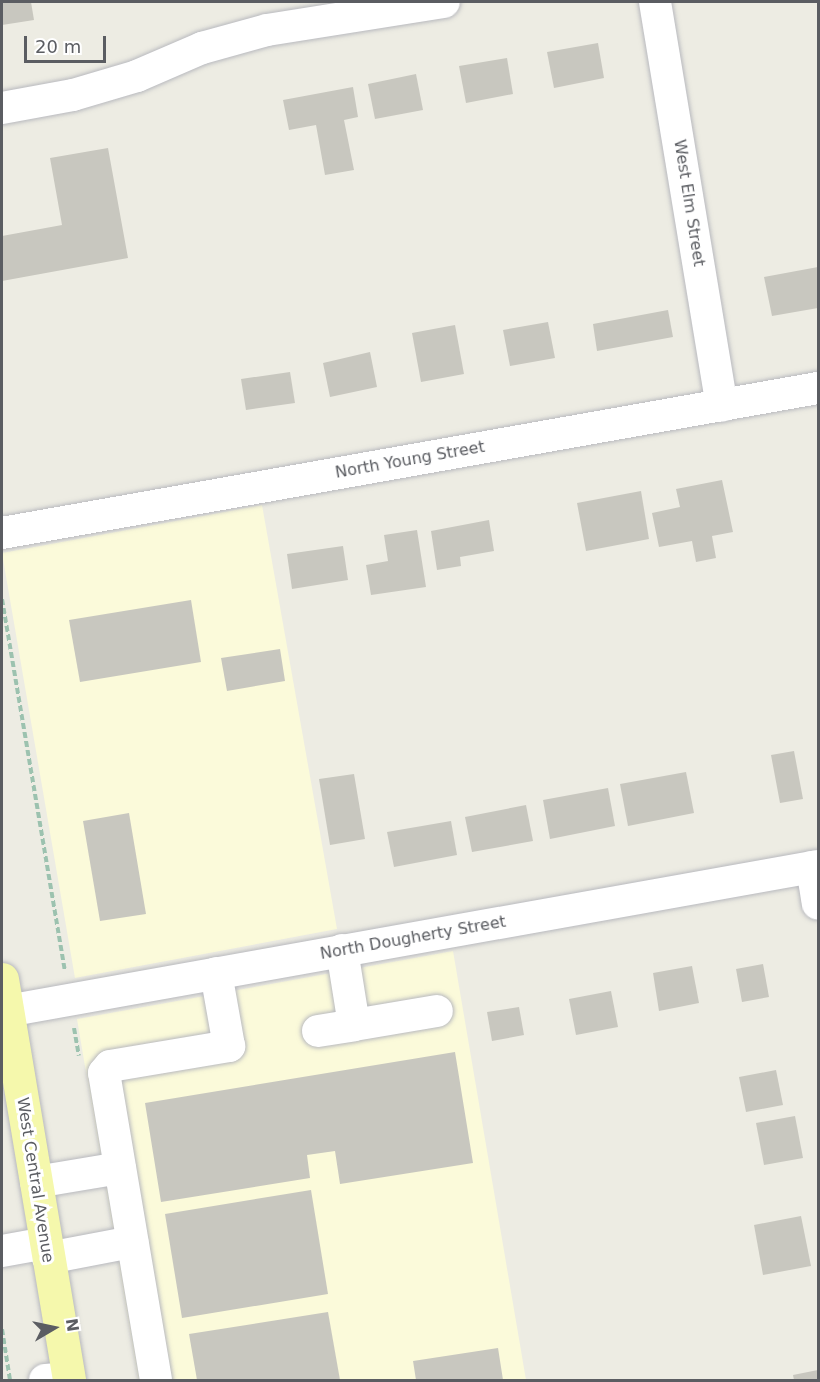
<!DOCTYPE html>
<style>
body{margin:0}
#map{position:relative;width:820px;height:1382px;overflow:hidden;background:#edece3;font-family:"DejaVu Sans",sans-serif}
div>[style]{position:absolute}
.commercial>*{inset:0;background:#fbfada}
.building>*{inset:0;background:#c8c7bf}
.path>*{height:4px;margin-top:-2px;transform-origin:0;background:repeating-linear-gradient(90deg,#9cc2af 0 6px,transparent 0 9px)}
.roads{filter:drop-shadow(0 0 2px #b8b9be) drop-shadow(0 0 2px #b8b9be)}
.minor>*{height:32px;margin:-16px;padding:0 16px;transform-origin:16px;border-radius:16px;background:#fff}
.major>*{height:33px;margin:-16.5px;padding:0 16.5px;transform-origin:16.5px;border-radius:16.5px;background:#f5f8ac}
span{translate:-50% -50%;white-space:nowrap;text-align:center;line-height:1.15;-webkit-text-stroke:6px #fff;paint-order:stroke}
.street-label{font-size:16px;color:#5b5d62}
.frame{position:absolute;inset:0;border:3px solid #5b5d62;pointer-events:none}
.north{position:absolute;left:24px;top:1298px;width:60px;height:60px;-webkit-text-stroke:4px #fff;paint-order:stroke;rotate:81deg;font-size:16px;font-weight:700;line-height:24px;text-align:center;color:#5b5d62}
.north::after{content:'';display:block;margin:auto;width:21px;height:27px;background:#5b5d62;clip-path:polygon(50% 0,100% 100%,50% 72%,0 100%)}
.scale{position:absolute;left:24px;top:36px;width:82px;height:27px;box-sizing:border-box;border:3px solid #5b5d62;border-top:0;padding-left:8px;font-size:18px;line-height:21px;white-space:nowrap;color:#5b5d62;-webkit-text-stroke:4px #fff;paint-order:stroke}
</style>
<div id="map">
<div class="commercial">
<i style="clip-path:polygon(262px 505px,337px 929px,75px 978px,2px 553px)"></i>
<i style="clip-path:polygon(453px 951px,526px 1380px,138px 1380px,77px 1019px)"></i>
</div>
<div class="building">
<i style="clip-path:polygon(2px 2px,31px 2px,34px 20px,2px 25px)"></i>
<i style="clip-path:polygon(598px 43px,604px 78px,554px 88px,547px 52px)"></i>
<i style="clip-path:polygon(507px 58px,513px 94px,466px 103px,459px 66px)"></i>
<i style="clip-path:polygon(416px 74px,423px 110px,375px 119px,368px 84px)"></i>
<i style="clip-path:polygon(353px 87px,358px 117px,344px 120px,354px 170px,325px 175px,316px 125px,289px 130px,283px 100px)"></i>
<i style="clip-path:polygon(108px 148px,128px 258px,2px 281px,2px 236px,62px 225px,50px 158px)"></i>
<i style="clip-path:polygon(818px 267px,818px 308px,772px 316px,764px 277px)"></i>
<i style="clip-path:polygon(668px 310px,673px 337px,597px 351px,593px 324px)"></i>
<i style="clip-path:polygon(548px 322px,555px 358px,510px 366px,503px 330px)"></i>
<i style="clip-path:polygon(455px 325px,464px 374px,421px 382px,412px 333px)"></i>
<i style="clip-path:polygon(370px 352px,377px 387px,330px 397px,323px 363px)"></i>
<i style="clip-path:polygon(290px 372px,295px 403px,246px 410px,241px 379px)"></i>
<i style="clip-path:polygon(722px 480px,733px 532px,712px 536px,716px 558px,696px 562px,692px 541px,659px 547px,652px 513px,680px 507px,676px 489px)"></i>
<i style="clip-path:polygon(641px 491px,649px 539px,586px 551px,577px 503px)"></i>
<i style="clip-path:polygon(489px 520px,494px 551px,460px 557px,461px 566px,437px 570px,431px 531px)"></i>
<i style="clip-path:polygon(417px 530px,426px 587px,371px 595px,366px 565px,388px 561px,384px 535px)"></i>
<i style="clip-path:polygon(343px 546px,348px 580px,292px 589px,287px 554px)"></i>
<i style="clip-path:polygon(191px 600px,201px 662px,80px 682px,69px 620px)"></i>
<i style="clip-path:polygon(280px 649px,285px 681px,227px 691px,221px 658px)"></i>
<i style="clip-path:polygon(794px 751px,803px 799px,780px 803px,771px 755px)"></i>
<i style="clip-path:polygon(686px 772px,694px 813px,628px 826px,620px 784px)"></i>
<i style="clip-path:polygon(354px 774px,365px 839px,330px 845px,319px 779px)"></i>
<i style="clip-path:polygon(608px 788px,615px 826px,550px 839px,543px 800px)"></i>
<i style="clip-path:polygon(526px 805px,533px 841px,472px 852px,465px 817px)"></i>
<i style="clip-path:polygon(129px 813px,146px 914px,100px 921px,83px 821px)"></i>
<i style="clip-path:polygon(451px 821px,457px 855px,394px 867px,387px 832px)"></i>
<i style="clip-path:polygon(763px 964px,769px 997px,742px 1002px,736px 969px)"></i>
<i style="clip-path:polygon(692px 966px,699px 1003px,659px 1011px,653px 973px)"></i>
<i style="clip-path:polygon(611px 991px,618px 1027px,576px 1035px,569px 999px)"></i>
<i style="clip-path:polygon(519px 1007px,524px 1035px,492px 1041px,487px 1012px)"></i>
<i style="clip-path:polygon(455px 1052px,473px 1163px,340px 1184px,335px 1151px,307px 1155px,310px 1178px,161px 1202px,145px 1103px)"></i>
<i style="clip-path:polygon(776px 1070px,783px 1105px,746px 1112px,739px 1077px)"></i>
<i style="clip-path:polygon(795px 1116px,803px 1158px,764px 1165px,756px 1123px)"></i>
<i style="clip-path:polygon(311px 1190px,328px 1294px,182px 1318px,165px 1214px)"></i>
<i style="clip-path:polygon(801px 1216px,811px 1266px,763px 1275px,754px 1225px)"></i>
<i style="clip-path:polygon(328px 1312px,340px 1380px,197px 1380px,189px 1334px)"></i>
<i style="clip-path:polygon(498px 1348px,503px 1380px,416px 1380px,413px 1361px)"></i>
<i style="clip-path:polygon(818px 1370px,818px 1380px,794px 1380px,793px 1375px)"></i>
</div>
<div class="path">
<i style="left:2px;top:599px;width:377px;rotate:80.4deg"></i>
<i style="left:74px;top:1028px;width:28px;rotate:80deg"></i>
<i style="left:2px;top:1329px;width:52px;rotate:81.1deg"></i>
</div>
<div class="roads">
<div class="minor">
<i style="left:655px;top:2px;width:409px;rotate:80.6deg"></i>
<i style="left:2px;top:108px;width:72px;rotate:-10.4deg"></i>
<i style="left:73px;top:95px;width:67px;rotate:-16.5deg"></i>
<i style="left:137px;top:76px;width:71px;rotate:-23.3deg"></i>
<i style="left:202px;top:48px;width:67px;rotate:-15.5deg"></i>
<i style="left:267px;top:30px;width:179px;rotate:-9deg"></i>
<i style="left:2px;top:533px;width:829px;rotate:-10.08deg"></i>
<i style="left:812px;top:867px;width:37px;rotate:81deg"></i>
<i style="left:342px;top:950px;width:76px;rotate:80.9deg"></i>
<i style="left:354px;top:1025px;width:84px;rotate:-9.6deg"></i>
<i style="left:7px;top:1011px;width:824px;rotate:-10.14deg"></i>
<i style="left:318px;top:1031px;width:36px;rotate:-9deg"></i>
<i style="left:36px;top:1182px;width:85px;rotate:-9.5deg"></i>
<i style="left:2px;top:1251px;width:45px;rotate:-10.3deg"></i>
<i style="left:48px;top:1258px;width:86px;rotate:-10.8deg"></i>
<i style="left:45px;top:1380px;width:24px;rotate:-5deg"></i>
<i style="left:156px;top:1380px;width:311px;rotate:-99.6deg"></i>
<i style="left:104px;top:1073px;width:9px;rotate:-49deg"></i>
<i style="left:110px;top:1066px;width:121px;rotate:-9.5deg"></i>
<i style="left:229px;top:1046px;width:74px;rotate:-100.1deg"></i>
</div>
<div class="major">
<i style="left:2px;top:979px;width:407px;rotate:80.5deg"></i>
</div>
</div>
<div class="street-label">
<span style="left:689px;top:203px;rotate:81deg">West Elm Street</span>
<span style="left:410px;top:460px;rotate:-10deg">North Young Street</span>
<span style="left:413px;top:938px;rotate:-10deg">North Dougherty Street</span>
<span style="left:35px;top:1180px;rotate:81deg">West Central Avenue</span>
</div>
<div class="frame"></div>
<div class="north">N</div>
<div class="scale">20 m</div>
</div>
